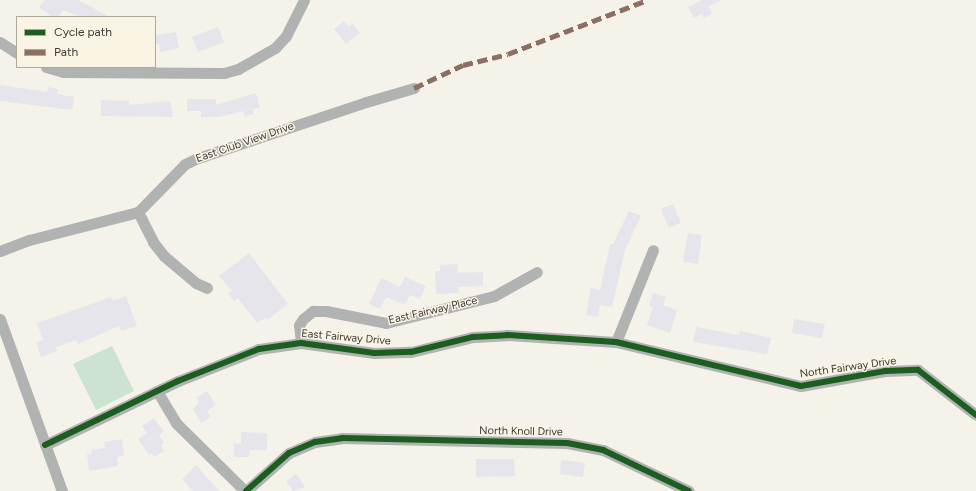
<!DOCTYPE html>
<style>
body{margin:0}
#map{position:relative;width:976px;height:491px;overflow:hidden;background:#f5f2e9;font-family:Figtree,sans-serif}
div>[style]{position:absolute}
.green>*{inset:0;background:#cce3d1}
.building>*{inset:0;background:#e6e5eb}
.minor>*{height:11px;margin:-5.5px;padding:0 5.5px;transform-origin:5.5px;border-radius:5.5px;background:#b1b2b2}
.quiet>*{height:5px;margin-top:-2.5px;transform-origin:0;background:repeating-linear-gradient(90deg,#8d6e63 0 10px,transparent 0 15px)}
.cycleway>*{height:6px;margin:-3px;padding:0 3px;transform-origin:3px;border-radius:3px;background:#1b5e20}
span{translate:-50% -50%;white-space:nowrap;text-align:center;line-height:1.15;-webkit-text-stroke:3px #faf4e4;paint-order:stroke}
.street-label{font-size:11px;color:#3d3a34}
.legend{position:absolute;left:16px;top:16px;width:140px;height:52px;box-sizing:border-box;background:#faf4e4;border:1px solid #aeaa9e;margin:0;padding:5px 7px;list-style:none;font-size:12px;color:#3d3a34}
.legend li{display:flex;align-items:center;gap:8px;height:20px}
.legend b{width:20px;border:1px solid #aeaa9e}
</style>
<div id="map">
<div class="green">
<i style="clip-path:polygon(112px 346px,134px 391px,96px 410px,73px 364px)"></i>
</div>
<div class="building">
<i style="clip-path:polygon(45px 0,78px 0,110px 17px,80px 17px,63px 10px,58px 17px,52px 17px,39px 7px)"></i>
<i style="clip-path:polygon(702px 0,722px 0,709px 6px,712px 14px,704px 18px,702px 14px,694px 18px,688px 7px)"></i>
<i style="clip-path:polygon(344px 21px,349px 27px,353px 24px,360px 33px,346px 44px,334px 29px)"></i>
<i style="clip-path:polygon(218px 27px,224px 42px,198px 52px,192px 37px)"></i>
<i style="clip-path:polygon(176px 32px,179px 48px,160px 52px,159px 44px,155px 44px,155px 35px)"></i>
<i style="clip-path:polygon(0 85px,47px 92px,48px 87px,58px 89px,57px 94px,74px 97px,72px 110px,0 101px)"></i>
<i style="clip-path:polygon(256px 93px,260px 108px,252px 109px,254px 114px,245px 116px,243px 111px,220px 117px,201px 117px,201px 111px,187px 111px,187px 99px,216px 99px,216px 105px)"></i>
<i style="clip-path:polygon(101px 100px,129px 101px,129px 105px,170px 101px,173px 117px,101px 116px)"></i>
<i style="clip-path:polygon(673px 204px,681px 223px,669px 228px,661px 209px)"></i>
<i style="clip-path:polygon(629px 211px,641px 216px,625px 250px,612px 307px,600px 305px,598px 317px,586px 315px,591px 288px,600px 290px,610px 244px,613px 244px)"></i>
<i style="clip-path:polygon(688px 233px,702px 235px,698px 264px,683px 262px)"></i>
<i style="clip-path:polygon(249px 253px,288px 304px,267px 320px,265px 318px,257px 323px,238px 298px,234px 301px,228px 293px,232px 291px,219px 276px)"></i>
<i style="clip-path:polygon(457px 264px,458px 273px,483px 272px,483px 286px,458px 287px,459px 293px,436px 294px,435px 271px,440px 271px,440px 265px)"></i>
<i style="clip-path:polygon(405px 277px,426px 286px,420px 299px,410px 295px,405px 305px,386px 297px,380px 309px,369px 304px,381px 278px,400px 287px)"></i>
<i style="clip-path:polygon(653px 293px,666px 297px,663px 305px,677px 310px,670px 333px,647px 325px,653px 307px,649px 306px)"></i>
<i style="clip-path:polygon(126px 296px,137px 326px,121px 331px,119px 326px,78px 344px,76px 340px,56px 347px,57px 351px,41px 357px,36px 342px,43px 340px,37px 323px,111px 297px,112px 301px)"></i>
<i style="clip-path:polygon(794px 319px,825px 324px,822px 338px,792px 333px)"></i>
<i style="clip-path:polygon(696px 327px,739px 335px,740px 331px,771px 338px,767px 354px,693px 342px)"></i>
<i style="clip-path:polygon(207px 391px,216px 405px,207px 411px,211px 417px,201px 423px,193px 409px,199px 402px,196px 398px)"></i>
<i style="clip-path:polygon(154px 418px,164px 432px,159px 435px,164px 443px,161px 446px,164px 451px,154px 457px,152px 453px,149px 455px,138px 439px,147px 433px,142px 426px)"></i>
<i style="clip-path:polygon(241px 432px,267px 433px,267px 450px,250px 450px,249px 457px,234px 457px,234px 443px,241px 444px)"></i>
<i style="clip-path:polygon(122px 439px,124px 456px,117px 457px,118px 466px,89px 471px,87px 454px,92px 454px,91px 450px,105px 448px,104px 442px)"></i>
<i style="clip-path:polygon(476px 459px,514px 459px,515px 476px,476px 477px)"></i>
<i style="clip-path:polygon(561px 460px,585px 463px,583px 477px,560px 474px)"></i>
<i style="clip-path:polygon(196px 465px,207px 478px,220px 491px,193px 491px,182px 479px)"></i>
<i style="clip-path:polygon(296px 474px,305px 487px,293px 491px,286px 481px)"></i>
</div>
<div class="minor">
<i style="left:0;top:42px;width:20px;rotate:33deg"></i>
<i style="left:46px;top:67px;width:18px;rotate:16deg"></i>
<i style="left:63px;top:72px;width:161px;rotate:0.4deg"></i>
<i style="left:224px;top:73px;width:15px;rotate:-16deg"></i>
<i style="left:238px;top:69px;width:43px;rotate:-29.6deg"></i>
<i style="left:275px;top:48px;width:16px;rotate:-47deg"></i>
<i style="left:286px;top:36px;width:40px;rotate:-63.4deg"></i>
<i style="left:138px;top:212px;width:34px;rotate:63deg"></i>
<i style="left:153px;top:242px;width:18px;rotate:52deg"></i>
<i style="left:164px;top:256px;width:42px;rotate:40.2deg"></i>
<i style="left:196px;top:283px;width:12px;rotate:24deg"></i>
<i style="left:0;top:251px;width:31px;rotate:-21deg"></i>
<i style="left:29px;top:240px;width:113px;rotate:-14.4deg"></i>
<i style="left:138px;top:212px;width:67px;rotate:-45.6deg"></i>
<i style="left:185px;top:164px;width:14px;rotate:-25deg"></i>
<i style="left:198px;top:158px;width:177px;rotate:-18.4deg"></i>
<i style="left:366px;top:102px;width:50px;rotate:-16.3deg"></i>
<i style="left:0;top:319px;width:183px;rotate:70.2deg"></i>
<i style="left:616px;top:342px;width:99px;rotate:-68.1deg"></i>
<i style="left:301px;top:343px;width:18px;rotate:-96deg"></i>
<i style="left:299px;top:325px;width:7px;rotate:-56deg"></i>
<i style="left:303px;top:319px;width:13px;rotate:-39deg"></i>
<i style="left:313px;top:311px;width:13px"></i>
<i style="left:326px;top:311px;width:61px;rotate:11.3deg"></i>
<i style="left:386px;top:323px;width:111px;rotate:-14deg"></i>
<i style="left:494px;top:296px;width:49px;rotate:-29.2deg"></i>
<i style="left:157px;top:391px;width:37px;rotate:59deg"></i>
<i style="left:176px;top:423px;width:97px;rotate:44.6deg"></i>
<i style="left:45px;top:445px;width:148px;rotate:-25.7deg"></i>
<i style="left:178px;top:381px;width:87px;rotate:-21.6deg"></i>
<i style="left:259px;top:349px;width:42px;rotate:-8.1deg"></i>
<i style="left:301px;top:343px;width:74px;rotate:7.8deg"></i>
<i style="left:374px;top:353px;width:37px;rotate:-2deg"></i>
<i style="left:411px;top:352px;width:64px;rotate:-13.6deg"></i>
<i style="left:473px;top:337px;width:34px;rotate:-3deg"></i>
<i style="left:507px;top:335px;width:109px;rotate:3.7deg"></i>
<i style="left:616px;top:342px;width:190px;rotate:13.4deg"></i>
<i style="left:801px;top:386px;width:85px;rotate:-10.1deg"></i>
<i style="left:885px;top:371px;width:33px;rotate:-2deg"></i>
<i style="left:918px;top:370px;width:73px;rotate:37.8deg"></i>
<i style="left:246px;top:491px;width:57px;rotate:-41.5deg"></i>
<i style="left:289px;top:453px;width:28px;rotate:-23deg"></i>
<i style="left:315px;top:442px;width:27px;rotate:-8deg"></i>
<i style="left:342px;top:438px;width:225px;rotate:1.3deg"></i>
<i style="left:567px;top:443px;width:37px;rotate:11deg"></i>
<i style="left:603px;top:450px;width:95px;rotate:25.5deg"></i>
</div>
<div class="quiet">
<i style="left:414px;top:88px;width:54px;rotate:-25.1deg"></i>
<i style="left:463px;top:65px;width:46px;rotate:-13.7deg"></i>
<i style="left:508px;top:54px;width:149px;rotate:-21.2deg"></i>
</div>
<div class="cycleway">
<i style="left:45px;top:445px;width:148px;rotate:-25.7deg"></i>
<i style="left:178px;top:381px;width:87px;rotate:-21.6deg"></i>
<i style="left:259px;top:349px;width:42px;rotate:-8.1deg"></i>
<i style="left:301px;top:343px;width:74px;rotate:7.8deg"></i>
<i style="left:374px;top:353px;width:37px;rotate:-2deg"></i>
<i style="left:411px;top:352px;width:64px;rotate:-13.6deg"></i>
<i style="left:473px;top:337px;width:34px;rotate:-3deg"></i>
<i style="left:507px;top:335px;width:109px;rotate:3.7deg"></i>
<i style="left:616px;top:342px;width:190px;rotate:13.4deg"></i>
<i style="left:801px;top:386px;width:85px;rotate:-10.1deg"></i>
<i style="left:885px;top:371px;width:33px;rotate:-2deg"></i>
<i style="left:918px;top:370px;width:73px;rotate:37.8deg"></i>
<i style="left:246px;top:491px;width:57px;rotate:-41.5deg"></i>
<i style="left:289px;top:453px;width:28px;rotate:-23deg"></i>
<i style="left:315px;top:442px;width:27px;rotate:-8deg"></i>
<i style="left:342px;top:438px;width:225px;rotate:1.3deg"></i>
<i style="left:567px;top:443px;width:37px;rotate:11deg"></i>
<i style="left:603px;top:450px;width:95px;rotate:25.5deg"></i>
</div>
<div class="street-label">
<span style="left:245px;top:143px;rotate:-19deg">East Club View Drive</span>
<span style="left:433px;top:311px;rotate:-13deg">East Fairway Place</span>
<span style="left:346px;top:338px;rotate:5deg">East Fairway Drive</span>
<span style="left:848px;top:368px;rotate:-8deg">North Fairway Drive</span>
<span style="left:521px;top:432px;rotate:1deg">North Knoll Drive</span>
</div>
<ul class="legend">
<li><b style="height:5px;background:#1b5e20"></b>Cycle path</li>
<li><b style="height:5px;background:#8d6e63"></b>Path</li>
</ul>
</div>
